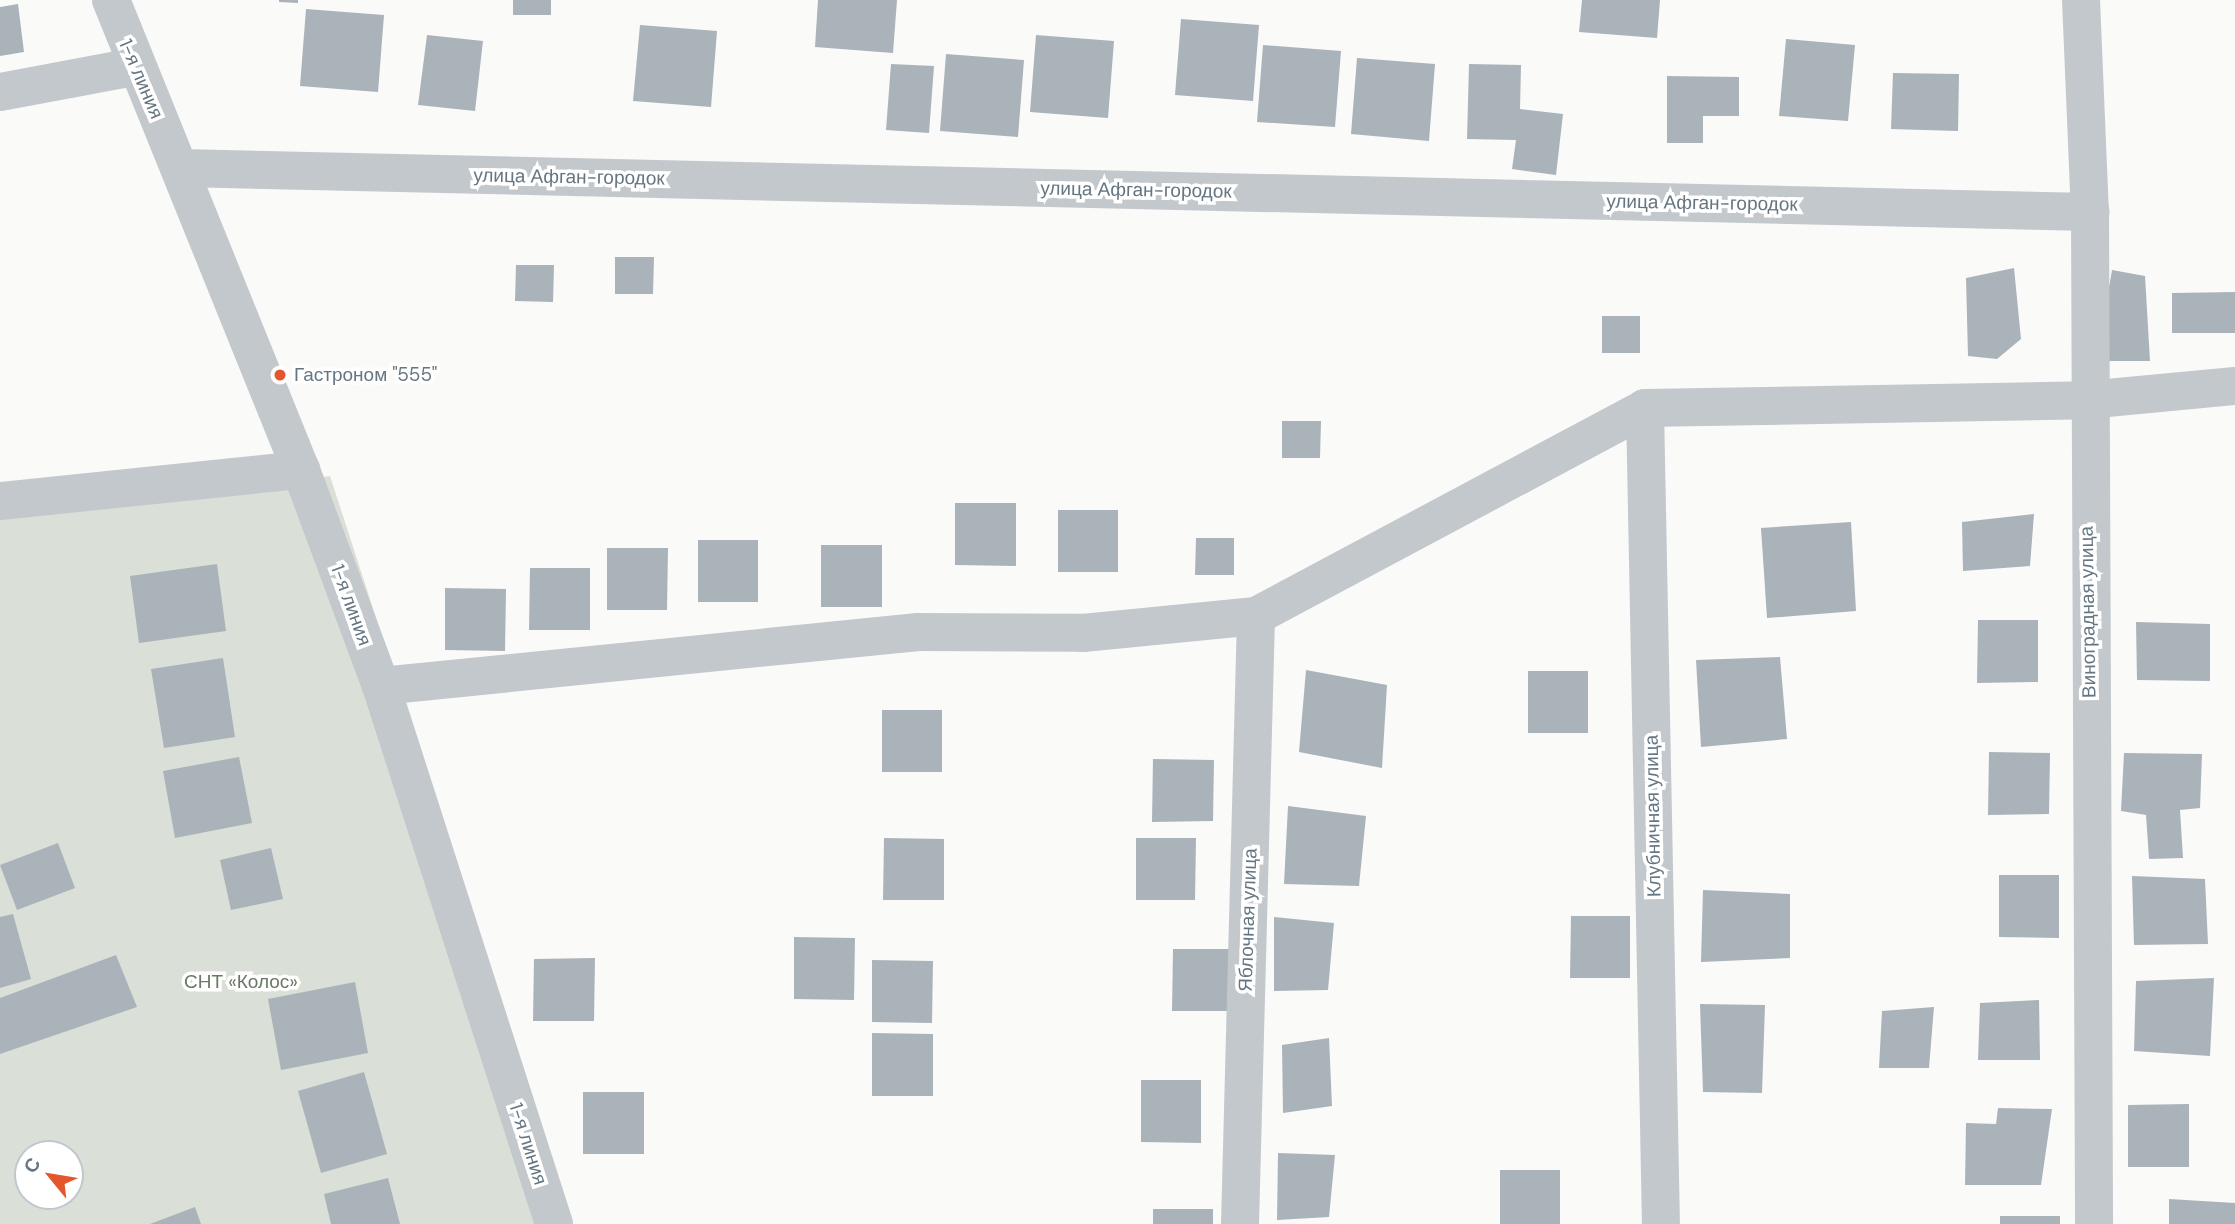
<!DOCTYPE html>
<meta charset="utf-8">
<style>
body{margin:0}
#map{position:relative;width:2235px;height:1224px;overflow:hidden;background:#fafaf8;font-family:"DM Sans",sans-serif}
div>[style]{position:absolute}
.green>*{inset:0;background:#dadfd7}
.building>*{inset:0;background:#aab3b9}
.minor>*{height:38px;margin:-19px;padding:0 19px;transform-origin:19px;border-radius:19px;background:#c3c8cc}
.dots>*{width:19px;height:19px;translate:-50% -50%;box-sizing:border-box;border:4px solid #fff;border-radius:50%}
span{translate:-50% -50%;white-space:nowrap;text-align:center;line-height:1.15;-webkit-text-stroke:7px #fff;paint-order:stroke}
.street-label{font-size:19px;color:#657683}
.poi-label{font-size:19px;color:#657683}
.left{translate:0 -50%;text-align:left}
.park-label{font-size:19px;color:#687a64}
.north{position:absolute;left:14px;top:1140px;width:70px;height:70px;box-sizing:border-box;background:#fff;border:2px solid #c1c8cd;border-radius:50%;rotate:300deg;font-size:19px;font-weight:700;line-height:28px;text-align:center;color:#657683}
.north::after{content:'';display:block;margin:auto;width:24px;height:32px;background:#e4572e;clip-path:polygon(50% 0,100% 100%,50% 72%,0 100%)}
</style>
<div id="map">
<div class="green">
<i style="clip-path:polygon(evenodd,330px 476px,573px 1224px,0 1224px,0 514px,151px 503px,330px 476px,28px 1154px,70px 1154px,70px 1196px,28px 1196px,28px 1154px)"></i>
</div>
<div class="building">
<i style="clip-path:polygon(279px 0,298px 0,298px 3px,279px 2px)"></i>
<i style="clip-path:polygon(513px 0,551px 0,551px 15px,513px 15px)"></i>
<i style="clip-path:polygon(818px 0,897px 0,893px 53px,815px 47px)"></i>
<i style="clip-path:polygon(1582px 0,1660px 0,1657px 38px,1579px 32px)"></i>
<i style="clip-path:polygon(18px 4px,24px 52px,0 56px,0 7px)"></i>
<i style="clip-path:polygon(306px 9px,384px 15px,378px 92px,300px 86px)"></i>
<i style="clip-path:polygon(1181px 19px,1259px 25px,1253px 101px,1175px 95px)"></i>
<i style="clip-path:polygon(640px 25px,717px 31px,711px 107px,633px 101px)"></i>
<i style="clip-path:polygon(427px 35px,483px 41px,475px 111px,418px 105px)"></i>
<i style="clip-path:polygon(1036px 35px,1114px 41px,1108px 118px,1030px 112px)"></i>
<i style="clip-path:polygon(1786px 39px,1855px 45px,1848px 121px,1779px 116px)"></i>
<i style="clip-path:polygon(1263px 45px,1341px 51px,1335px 127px,1257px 122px)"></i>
<i style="clip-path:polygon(946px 54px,1024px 60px,1018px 137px,940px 131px)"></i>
<i style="clip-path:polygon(1357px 58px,1435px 64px,1429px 141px,1351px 134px)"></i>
<i style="clip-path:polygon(891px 64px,934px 66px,929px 133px,886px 130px)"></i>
<i style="clip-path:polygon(1469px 64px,1521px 65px,1520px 109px,1563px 114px,1556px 175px,1512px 169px,1516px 140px,1467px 139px)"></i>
<i style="clip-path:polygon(1893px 73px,1959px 74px,1958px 131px,1891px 129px)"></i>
<i style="clip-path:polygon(1667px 76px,1739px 77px,1739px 116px,1703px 116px,1703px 143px,1667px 143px)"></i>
<i style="clip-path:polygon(615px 257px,654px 257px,653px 294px,615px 294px)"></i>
<i style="clip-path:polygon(516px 265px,554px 265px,553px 302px,515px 301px)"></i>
<i style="clip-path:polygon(2014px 268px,2021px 339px,1997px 359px,1968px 356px,1966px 278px)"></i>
<i style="clip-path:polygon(2112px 270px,2145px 276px,2150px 361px,2105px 361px,2102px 328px)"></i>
<i style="clip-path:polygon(2235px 292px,2235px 333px,2172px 333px,2172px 293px)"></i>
<i style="clip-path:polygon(1602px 316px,1640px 316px,1640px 353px,1602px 353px)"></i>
<i style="clip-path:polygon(1282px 421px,1321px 421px,1320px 458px,1282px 458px)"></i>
<i style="clip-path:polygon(955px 503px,1016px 503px,1016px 566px,955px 565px)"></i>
<i style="clip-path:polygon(1058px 510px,1118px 510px,1118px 572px,1058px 572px)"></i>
<i style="clip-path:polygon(2034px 514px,2030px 566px,1963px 571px,1962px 522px)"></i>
<i style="clip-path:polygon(1851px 522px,1856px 611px,1767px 618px,1761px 528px)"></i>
<i style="clip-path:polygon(1196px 538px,1234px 538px,1234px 575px,1195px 575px)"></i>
<i style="clip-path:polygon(698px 540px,758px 540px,758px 602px,698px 602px)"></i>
<i style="clip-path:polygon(821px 545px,882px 545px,882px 607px,821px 607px)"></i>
<i style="clip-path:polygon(607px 548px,668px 548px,667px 610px,607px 610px)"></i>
<i style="clip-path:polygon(217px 564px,226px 631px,139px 643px,130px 576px)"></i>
<i style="clip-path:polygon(530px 568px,590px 568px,590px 630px,529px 630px)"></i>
<i style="clip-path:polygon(445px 588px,506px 589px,505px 651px,445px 650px)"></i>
<i style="clip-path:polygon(1978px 620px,2038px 620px,2038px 682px,1977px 683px)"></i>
<i style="clip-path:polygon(2136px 622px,2210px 624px,2210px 681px,2137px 680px)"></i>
<i style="clip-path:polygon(1780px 657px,1787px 739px,1701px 747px,1696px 660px)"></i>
<i style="clip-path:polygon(223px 658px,235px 737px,164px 748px,151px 669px)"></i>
<i style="clip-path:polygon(1306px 670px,1387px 685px,1382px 768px,1299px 752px)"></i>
<i style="clip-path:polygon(1528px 671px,1588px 671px,1588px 733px,1528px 733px)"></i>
<i style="clip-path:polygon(882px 710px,942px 710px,942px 772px,882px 772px)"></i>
<i style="clip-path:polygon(1989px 752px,2050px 753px,2049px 814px,1988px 815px)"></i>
<i style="clip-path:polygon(2124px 753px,2202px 754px,2200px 808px,2180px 810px,2183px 858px,2149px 859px,2146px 815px,2121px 811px)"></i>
<i style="clip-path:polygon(239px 757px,252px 823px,175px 838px,163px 771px)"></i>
<i style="clip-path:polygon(1153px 759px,1214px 760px,1213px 821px,1152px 822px)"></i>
<i style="clip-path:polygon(1288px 806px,1366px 816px,1359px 886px,1284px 884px)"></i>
<i style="clip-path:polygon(884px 838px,944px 839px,944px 900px,883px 900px)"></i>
<i style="clip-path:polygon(1136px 838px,1196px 838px,1195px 900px,1136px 900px)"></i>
<i style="clip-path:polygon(58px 843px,75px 888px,17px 910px,0 865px)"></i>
<i style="clip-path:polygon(271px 848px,283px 899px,231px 910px,220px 860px)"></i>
<i style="clip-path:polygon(1999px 875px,2059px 875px,2059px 938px,1999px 937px)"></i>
<i style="clip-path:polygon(2132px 876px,2205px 879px,2208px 944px,2134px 945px)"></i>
<i style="clip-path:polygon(1703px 890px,1790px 894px,1790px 958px,1701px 962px)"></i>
<i style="clip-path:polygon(13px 914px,31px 979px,0 988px,0 917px)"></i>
<i style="clip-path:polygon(1571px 916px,1630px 916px,1630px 978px,1570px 978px)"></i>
<i style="clip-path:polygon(1274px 917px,1334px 923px,1328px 990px,1274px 991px)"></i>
<i style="clip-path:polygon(794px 937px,855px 938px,854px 1000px,794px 999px)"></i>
<i style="clip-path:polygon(1173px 949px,1233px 949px,1233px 1011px,1172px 1011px)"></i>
<i style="clip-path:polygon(116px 955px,137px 1007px,0 1054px,0 998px)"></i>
<i style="clip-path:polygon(595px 958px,594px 1021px,533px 1021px,534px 959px)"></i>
<i style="clip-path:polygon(872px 960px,933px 961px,932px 1023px,872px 1022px)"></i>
<i style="clip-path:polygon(2214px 978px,2210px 1056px,2134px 1051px,2136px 981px)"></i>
<i style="clip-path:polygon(355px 982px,368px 1053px,281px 1070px,268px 999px)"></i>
<i style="clip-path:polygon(2039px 1000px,2040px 1060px,1978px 1060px,1980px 1003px)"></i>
<i style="clip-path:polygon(1700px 1004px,1765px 1005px,1762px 1093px,1703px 1092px)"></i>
<i style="clip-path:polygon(1934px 1007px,1929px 1068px,1879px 1068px,1882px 1011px)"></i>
<i style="clip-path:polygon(872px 1033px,933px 1034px,933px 1096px,872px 1096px)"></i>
<i style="clip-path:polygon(1329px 1038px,1332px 1106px,1283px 1113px,1282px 1045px)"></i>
<i style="clip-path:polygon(364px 1072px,387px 1154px,321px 1173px,298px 1091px)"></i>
<i style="clip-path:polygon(1141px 1080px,1201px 1080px,1201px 1143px,1141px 1142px)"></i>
<i style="clip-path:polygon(583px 1092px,644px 1092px,644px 1154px,583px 1154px)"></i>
<i style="clip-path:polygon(2189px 1104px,2189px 1167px,2128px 1167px,2128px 1105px)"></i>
<i style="clip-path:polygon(1998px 1108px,2052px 1109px,2041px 1185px,1965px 1185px,1966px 1123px,1996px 1124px)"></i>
<i style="clip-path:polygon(1278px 1153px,1335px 1155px,1329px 1217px,1277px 1220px)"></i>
<i style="clip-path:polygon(1500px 1170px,1560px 1170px,1560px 1224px,1500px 1224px)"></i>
<i style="clip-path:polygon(388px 1178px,400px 1224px,331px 1224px,324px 1194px)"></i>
<i style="clip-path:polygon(2169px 1199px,2235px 1203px,2235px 1224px,2169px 1224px)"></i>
<i style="clip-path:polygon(195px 1207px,201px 1224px,150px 1224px)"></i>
<i style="clip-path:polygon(1153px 1209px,1213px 1209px,1213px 1224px,1153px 1224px)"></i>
<i style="clip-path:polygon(2000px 1216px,2060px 1216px,2060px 1224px,2000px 1224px)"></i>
</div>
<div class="minor">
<i style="left:111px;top:0;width:507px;rotate:67.99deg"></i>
<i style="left:301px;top:470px;width:230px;rotate:69.7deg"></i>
<i style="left:381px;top:686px;width:565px;rotate:72.17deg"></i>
<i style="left:2081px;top:0;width:212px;rotate:87.6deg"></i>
<i style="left:2090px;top:212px;width:1012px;rotate:89.77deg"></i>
<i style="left:0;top:92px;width:136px;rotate:-10.6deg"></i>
<i style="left:181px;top:168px;width:1910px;rotate:1.32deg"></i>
<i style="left:1645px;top:408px;width:816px;rotate:88.88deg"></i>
<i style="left:0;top:501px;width:303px;rotate:-5.9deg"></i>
<i style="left:381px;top:686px;width:540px;rotate:-5.74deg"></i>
<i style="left:918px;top:632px;width:165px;rotate:0.3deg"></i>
<i style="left:1083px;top:633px;width:174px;rotate:-5.6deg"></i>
<i style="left:1256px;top:616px;width:441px;rotate:-28.1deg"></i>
<i style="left:1645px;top:408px;width:441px;rotate:-1deg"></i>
<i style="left:2086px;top:400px;width:150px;rotate:-5.4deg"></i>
<i style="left:1240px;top:1224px;width:608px;rotate:-88.49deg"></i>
</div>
<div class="dots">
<i style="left:280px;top:375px;background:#e4572e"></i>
</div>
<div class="street-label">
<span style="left:141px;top:79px;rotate:67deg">1-я линия</span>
<span style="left:569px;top:177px;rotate:1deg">улица Афган-городок</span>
<span style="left:1136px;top:190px;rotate:1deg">улица Афган-городок</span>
<span style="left:1702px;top:203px;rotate:1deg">улица Афган-городок</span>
<span style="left:351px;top:605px;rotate:70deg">1-я линия</span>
<span style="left:2088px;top:612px;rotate:-91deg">Виноградная улица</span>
<span style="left:1653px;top:816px;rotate:-91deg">Клубничная улица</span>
<span style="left:1248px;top:920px;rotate:-88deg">Яблочная улица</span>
<span style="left:528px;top:1144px;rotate:72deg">1-я линия</span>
</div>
<div class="poi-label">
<span class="left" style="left:294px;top:375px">Гастроном "555"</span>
</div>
<div class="park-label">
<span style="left:241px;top:982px">СНТ «Колос»</span>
</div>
<div class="north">С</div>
</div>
